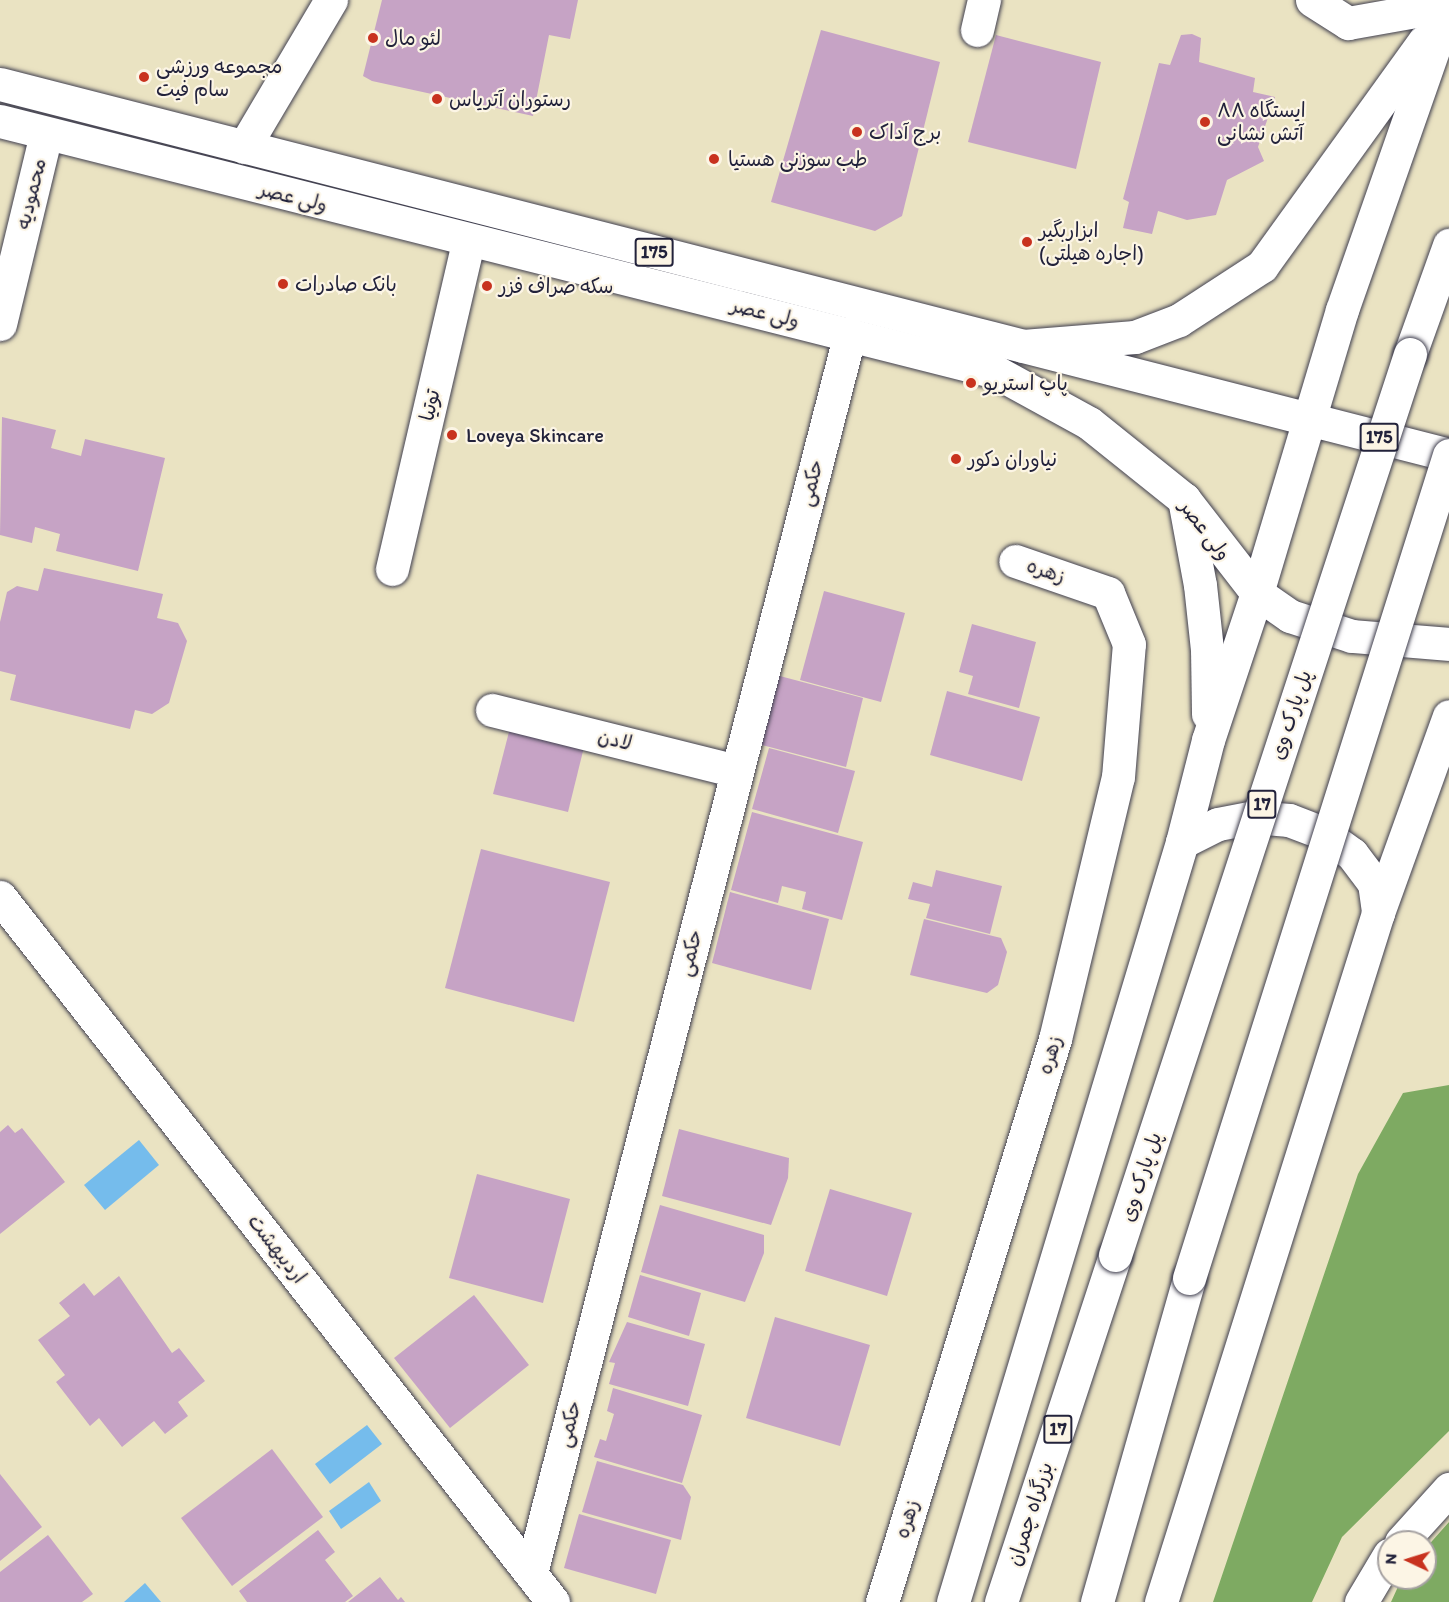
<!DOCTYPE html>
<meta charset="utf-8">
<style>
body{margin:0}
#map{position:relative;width:1449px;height:1602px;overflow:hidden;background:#eae3c2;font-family:Itim,"Playpen Sans Arabic",sans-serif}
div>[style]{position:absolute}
.forest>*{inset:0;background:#7eaa62}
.water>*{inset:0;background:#75bcec}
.building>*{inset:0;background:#c6a3c5}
.roads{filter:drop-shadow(0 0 2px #403f4f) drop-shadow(0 0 2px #403f4f)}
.minor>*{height:33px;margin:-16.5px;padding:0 16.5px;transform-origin:16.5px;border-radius:16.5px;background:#fff}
.major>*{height:33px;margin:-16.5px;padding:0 16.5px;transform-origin:16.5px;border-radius:16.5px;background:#fff}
.highway>*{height:33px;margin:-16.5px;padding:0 16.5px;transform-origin:16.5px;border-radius:16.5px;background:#fff}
.bridges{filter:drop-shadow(0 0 2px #403f4f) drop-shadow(0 0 2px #403f4f)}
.highway-bridge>*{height:33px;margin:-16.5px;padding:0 16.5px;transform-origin:16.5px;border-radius:16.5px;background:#fff}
.dots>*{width:16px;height:16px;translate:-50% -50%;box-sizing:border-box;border:3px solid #fcf5e5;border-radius:50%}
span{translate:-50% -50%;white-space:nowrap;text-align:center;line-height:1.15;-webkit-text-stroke:4.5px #fcf5e5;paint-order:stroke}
.shield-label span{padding:2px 4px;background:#fcf5e5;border:2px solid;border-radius:4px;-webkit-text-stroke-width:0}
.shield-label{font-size:18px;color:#22223b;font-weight:700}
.poi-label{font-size:20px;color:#22223b}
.left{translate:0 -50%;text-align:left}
.street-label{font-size:20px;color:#22223b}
.north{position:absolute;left:1377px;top:1530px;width:60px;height:60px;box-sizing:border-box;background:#fcf5e5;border:2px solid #a5a1a1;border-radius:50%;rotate:274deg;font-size:16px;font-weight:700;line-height:24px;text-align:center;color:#22223b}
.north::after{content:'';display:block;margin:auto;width:21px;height:27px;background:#c8321e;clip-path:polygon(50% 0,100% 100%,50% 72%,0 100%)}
</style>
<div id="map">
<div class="forest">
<i style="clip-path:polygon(1449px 1085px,1449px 1431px,1342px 1537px,1312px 1602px,1213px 1602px,1358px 1174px,1403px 1093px)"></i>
<i style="clip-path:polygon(1449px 1522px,1449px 1602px,1391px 1602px,1402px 1578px,1425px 1578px,1425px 1549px)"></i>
</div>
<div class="water">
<i style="clip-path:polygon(139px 1140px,159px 1165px,105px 1210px,84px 1185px)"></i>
<i style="clip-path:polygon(367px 1425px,382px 1444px,330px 1484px,315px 1464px)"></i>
<i style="clip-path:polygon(369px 1482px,381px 1501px,341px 1529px,329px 1511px)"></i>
<i style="clip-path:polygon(145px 1583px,161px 1602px,124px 1602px)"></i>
</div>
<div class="building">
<i style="clip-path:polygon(382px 0,578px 0,570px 39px,549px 35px,533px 116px,372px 81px,363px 76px)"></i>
<i style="clip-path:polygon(821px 30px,940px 62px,902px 216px,875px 231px,771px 202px)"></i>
<i style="clip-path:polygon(1192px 34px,1201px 38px,1199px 62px,1255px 78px,1253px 92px,1275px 97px,1258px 147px,1264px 161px,1227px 180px,1216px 215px,1187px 220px,1158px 211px,1152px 234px,1123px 228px,1129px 202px,1123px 199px,1159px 63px,1170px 65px,1181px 35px)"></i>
<i style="clip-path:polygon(996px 35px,1101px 62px,1076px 169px,968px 142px)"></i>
<i style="clip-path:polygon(2px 417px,56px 430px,51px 448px,81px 456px,85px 439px,165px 458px,138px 571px,56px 551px,60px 534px,35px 527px,32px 543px,0 535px)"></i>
<i style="clip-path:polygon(44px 568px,163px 594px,157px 618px,178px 623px,187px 641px,169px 703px,152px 714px,135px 710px,130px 729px,10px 700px,16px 675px,0 671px,0 622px,7px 592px,17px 586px,38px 591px)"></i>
<i style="clip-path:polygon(824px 591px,905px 613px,881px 702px,800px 680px)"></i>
<i style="clip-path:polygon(972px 624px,1036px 642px,1019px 708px,968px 694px,973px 676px,959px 672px)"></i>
<i style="clip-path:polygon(776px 675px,863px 698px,846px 767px,758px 744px)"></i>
<i style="clip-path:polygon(947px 691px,1040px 717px,1022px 781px,930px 755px)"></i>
<i style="clip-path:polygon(510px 728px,584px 747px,568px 812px,493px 794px)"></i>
<i style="clip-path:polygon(769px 748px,855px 771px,838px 833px,752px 809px)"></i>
<i style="clip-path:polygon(752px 812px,863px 842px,842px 920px,802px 909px,806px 892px,782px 886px,778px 903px,731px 890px)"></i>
<i style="clip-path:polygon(481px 849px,610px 882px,574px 1022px,445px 988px)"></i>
<i style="clip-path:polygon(936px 870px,1002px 886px,990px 934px,926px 918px,930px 904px,908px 899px,913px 882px,932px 887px)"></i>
<i style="clip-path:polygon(730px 892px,829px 919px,811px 990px,712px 963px)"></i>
<i style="clip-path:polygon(924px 919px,1001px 938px,1007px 952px,998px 985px,987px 993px,910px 975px)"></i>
<i style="clip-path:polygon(8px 1125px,15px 1133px,22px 1128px,65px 1182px,0 1234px,0 1132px)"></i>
<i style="clip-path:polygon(679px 1129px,789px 1158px,788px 1178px,771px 1225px,662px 1196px)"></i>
<i style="clip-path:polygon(477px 1174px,570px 1199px,543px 1303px,449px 1278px)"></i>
<i style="clip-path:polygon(830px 1189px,912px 1213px,887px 1296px,805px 1271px)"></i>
<i style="clip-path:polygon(660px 1205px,764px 1235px,764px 1253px,745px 1302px,641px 1272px)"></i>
<i style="clip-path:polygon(640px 1275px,701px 1293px,689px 1336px,628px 1317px)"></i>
<i style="clip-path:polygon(119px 1276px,172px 1353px,179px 1348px,205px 1381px,178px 1402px,188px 1416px,165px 1434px,154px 1421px,122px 1447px,99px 1418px,90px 1426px,56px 1382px,65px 1375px,38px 1340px,70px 1316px,59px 1303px,84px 1283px,94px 1296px)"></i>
<i style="clip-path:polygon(474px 1295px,529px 1365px,450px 1428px,394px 1358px)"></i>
<i style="clip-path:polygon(775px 1317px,870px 1345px,840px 1446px,746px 1418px)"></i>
<i style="clip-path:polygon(627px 1322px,705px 1344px,688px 1406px,609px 1384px,615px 1363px,609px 1362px)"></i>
<i style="clip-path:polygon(613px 1388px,702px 1415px,682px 1483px,594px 1457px,600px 1439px,606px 1441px,614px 1414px,607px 1411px)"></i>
<i style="clip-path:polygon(272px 1449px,323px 1517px,232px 1586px,181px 1518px)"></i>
<i style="clip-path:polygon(597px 1461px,683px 1485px,691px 1497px,681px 1540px,582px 1512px)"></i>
<i style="clip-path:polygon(0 1474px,42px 1527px,0 1561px)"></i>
<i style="clip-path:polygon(579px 1514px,671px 1540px,656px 1594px,564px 1568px)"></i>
<i style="clip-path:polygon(318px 1530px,335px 1552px,325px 1560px,353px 1596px,345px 1602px,247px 1602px,239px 1591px)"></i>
<i style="clip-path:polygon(48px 1535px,93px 1594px,82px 1602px,0 1602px,0 1572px)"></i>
<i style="clip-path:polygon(380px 1577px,398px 1600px,401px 1597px,405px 1602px,348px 1602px)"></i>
</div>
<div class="roads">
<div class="minor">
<i style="left:1312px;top:0;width:43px;rotate:32.6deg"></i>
<i style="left:1348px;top:23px;width:103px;rotate:-10.1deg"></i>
<i style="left:977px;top:30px;width:31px;rotate:-77deg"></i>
<i style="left:0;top:324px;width:195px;rotate:-76.4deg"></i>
<i style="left:392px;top:569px;width:336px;rotate:-76.9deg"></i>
<i style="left:492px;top:710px;width:252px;rotate:14deg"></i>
<i style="left:0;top:897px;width:896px;rotate:51.89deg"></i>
<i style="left:1401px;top:1542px;width:72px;rotate:-47.8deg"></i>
<i style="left:531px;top:1573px;width:1280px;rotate:-75.57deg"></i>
<i style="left:882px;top:1602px;width:589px;rotate:-72.92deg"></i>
<i style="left:1055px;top:1039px;width:269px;rotate:-76.5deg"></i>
<i style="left:1118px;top:777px;width:133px;rotate:-85.3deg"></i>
<i style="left:1129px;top:644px;width:55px;rotate:-112.4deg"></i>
<i style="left:1108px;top:593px;width:98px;rotate:-161deg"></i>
<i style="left:1361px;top:1602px;width:55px;rotate:-59.2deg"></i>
</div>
<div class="major">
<i style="left:0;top:84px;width:1496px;rotate:14.36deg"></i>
<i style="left:0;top:121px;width:1027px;rotate:14.14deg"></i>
<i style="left:996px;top:372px;width:106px;rotate:28.7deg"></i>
<i style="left:1089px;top:423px;width:122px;rotate:38.7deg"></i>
<i style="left:1184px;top:499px;width:119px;rotate:52.2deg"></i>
<i style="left:1257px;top:593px;width:40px;rotate:34.9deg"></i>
<i style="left:1290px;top:616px;width:65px;rotate:17.9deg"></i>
<i style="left:1352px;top:636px;width:97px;rotate:4.7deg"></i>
<i style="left:244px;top:147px;width:171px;rotate:-59.4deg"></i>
</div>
<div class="highway">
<i style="left:1023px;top:346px;width:112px;rotate:-4.6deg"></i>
<i style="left:1135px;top:337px;width:47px;rotate:-21.1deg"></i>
<i style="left:1179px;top:320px;width:99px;rotate:-33deg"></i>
<i style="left:1262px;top:266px;width:277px;rotate:-54.2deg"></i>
<i style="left:1410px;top:354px;width:116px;rotate:-70.3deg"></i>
<i style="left:1184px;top:499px;width:87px;rotate:79.5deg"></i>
<i style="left:1200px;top:585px;width:64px;rotate:83.8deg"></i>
<i style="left:1207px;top:649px;width:65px;rotate:89.1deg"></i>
<i style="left:1182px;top:842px;width:40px;rotate:-26.6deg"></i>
<i style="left:1218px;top:824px;width:37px;rotate:-11deg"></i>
<i style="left:1254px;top:817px;width:35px;rotate:5deg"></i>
<i style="left:1289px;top:820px;width:36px;rotate:21deg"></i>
<i style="left:1323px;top:833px;width:36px;rotate:36deg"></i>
<i style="left:1352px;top:854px;width:36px;rotate:53deg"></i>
<i style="left:1374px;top:883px;width:30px;rotate:82deg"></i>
<i style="left:953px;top:1602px;width:794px;rotate:-73.23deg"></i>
<i style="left:1182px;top:842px;width:105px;rotate:-75.7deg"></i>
<i style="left:1208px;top:740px;width:155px;rotate:-71.6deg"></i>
<i style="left:1257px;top:593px;width:295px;rotate:-73.3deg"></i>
<i style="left:1342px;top:310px;width:323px;rotate:-70.7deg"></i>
<i style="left:1001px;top:1602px;width:365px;rotate:-71.8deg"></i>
<i style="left:1097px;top:1602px;width:337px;rotate:-74.1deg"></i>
<i style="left:1161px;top:1602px;width:722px;rotate:-72.52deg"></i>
<i style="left:1378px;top:913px;width:209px;rotate:-70.2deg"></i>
</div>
</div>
<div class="bridges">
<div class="highway-bridge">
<i style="left:1115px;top:1255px;width:948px;rotate:-71.87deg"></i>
<i style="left:1189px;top:1278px;width:863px;rotate:-72.47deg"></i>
</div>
</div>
<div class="dots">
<i style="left:373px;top:38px;background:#c8321e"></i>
<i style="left:144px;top:77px;background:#c8321e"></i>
<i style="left:437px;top:99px;background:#c8321e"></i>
<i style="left:1205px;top:122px;background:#c8321e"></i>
<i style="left:857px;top:132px;background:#c8321e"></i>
<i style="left:714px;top:159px;background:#c8321e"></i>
<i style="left:1027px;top:242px;background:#c8321e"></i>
<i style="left:283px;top:284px;background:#c8321e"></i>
<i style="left:487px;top:286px;background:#c8321e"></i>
<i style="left:971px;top:383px;background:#c8321e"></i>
<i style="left:452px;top:435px;background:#c8321e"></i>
<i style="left:956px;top:459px;background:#c8321e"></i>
</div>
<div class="shield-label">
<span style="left:654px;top:252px">175</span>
<span style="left:1379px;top:437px">175</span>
<span style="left:1262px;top:804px">17</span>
<span style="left:1058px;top:1429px">17</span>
</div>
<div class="poi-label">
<span class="left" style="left:385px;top:38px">لئو مال</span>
<span class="left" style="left:156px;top:78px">مجموعه ورزشی<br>سام فیت</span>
<span class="left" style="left:449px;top:99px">رستوران آتریاس</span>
<span class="left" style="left:1217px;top:122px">ایستگاه ۸۸<br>آتش نشانی</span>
<span class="left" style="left:869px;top:132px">برج آداک</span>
<span class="left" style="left:728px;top:159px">طب سوزنی هستیا</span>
<span class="left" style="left:1039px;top:242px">ابزاربگیر<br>(اجاره هیلتی)</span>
<span class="left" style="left:295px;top:284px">بانک صادرات</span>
<span class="left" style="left:499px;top:286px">سکه صراف فزر</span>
<span class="left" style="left:983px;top:383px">پاپ استریو</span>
<span class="left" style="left:466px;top:435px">Loveya Skincare</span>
<span class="left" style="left:968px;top:459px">نیاوران دکور</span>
</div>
<div class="street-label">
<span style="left:31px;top:194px;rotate:-76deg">محمودیه</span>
<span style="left:293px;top:197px;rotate:14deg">ولی عصر</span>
<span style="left:765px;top:313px;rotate:14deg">ولی عصر</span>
<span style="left:430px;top:405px;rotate:-77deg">توتیا</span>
<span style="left:811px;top:483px;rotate:-76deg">حکمی</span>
<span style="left:1205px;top:530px;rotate:53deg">ولی عصر</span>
<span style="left:1046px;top:571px;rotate:19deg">زهره</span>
<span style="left:1291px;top:715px;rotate:-72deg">پل پارک وی</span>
<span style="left:615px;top:740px;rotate:14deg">لادن</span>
<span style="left:690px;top:953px;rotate:-76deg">حکمی</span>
<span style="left:1050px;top:1055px;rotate:-73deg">زهره</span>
<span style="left:1141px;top:1177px;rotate:-72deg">پل پارک وی</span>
<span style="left:277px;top:1249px;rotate:52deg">اردیبهشت</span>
<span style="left:569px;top:1424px;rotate:-76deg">حکمی</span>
<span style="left:1030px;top:1514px;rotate:-72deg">بزرگراه چمران</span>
<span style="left:907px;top:1519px;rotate:-73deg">زهره</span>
</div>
<div class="north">N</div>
</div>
